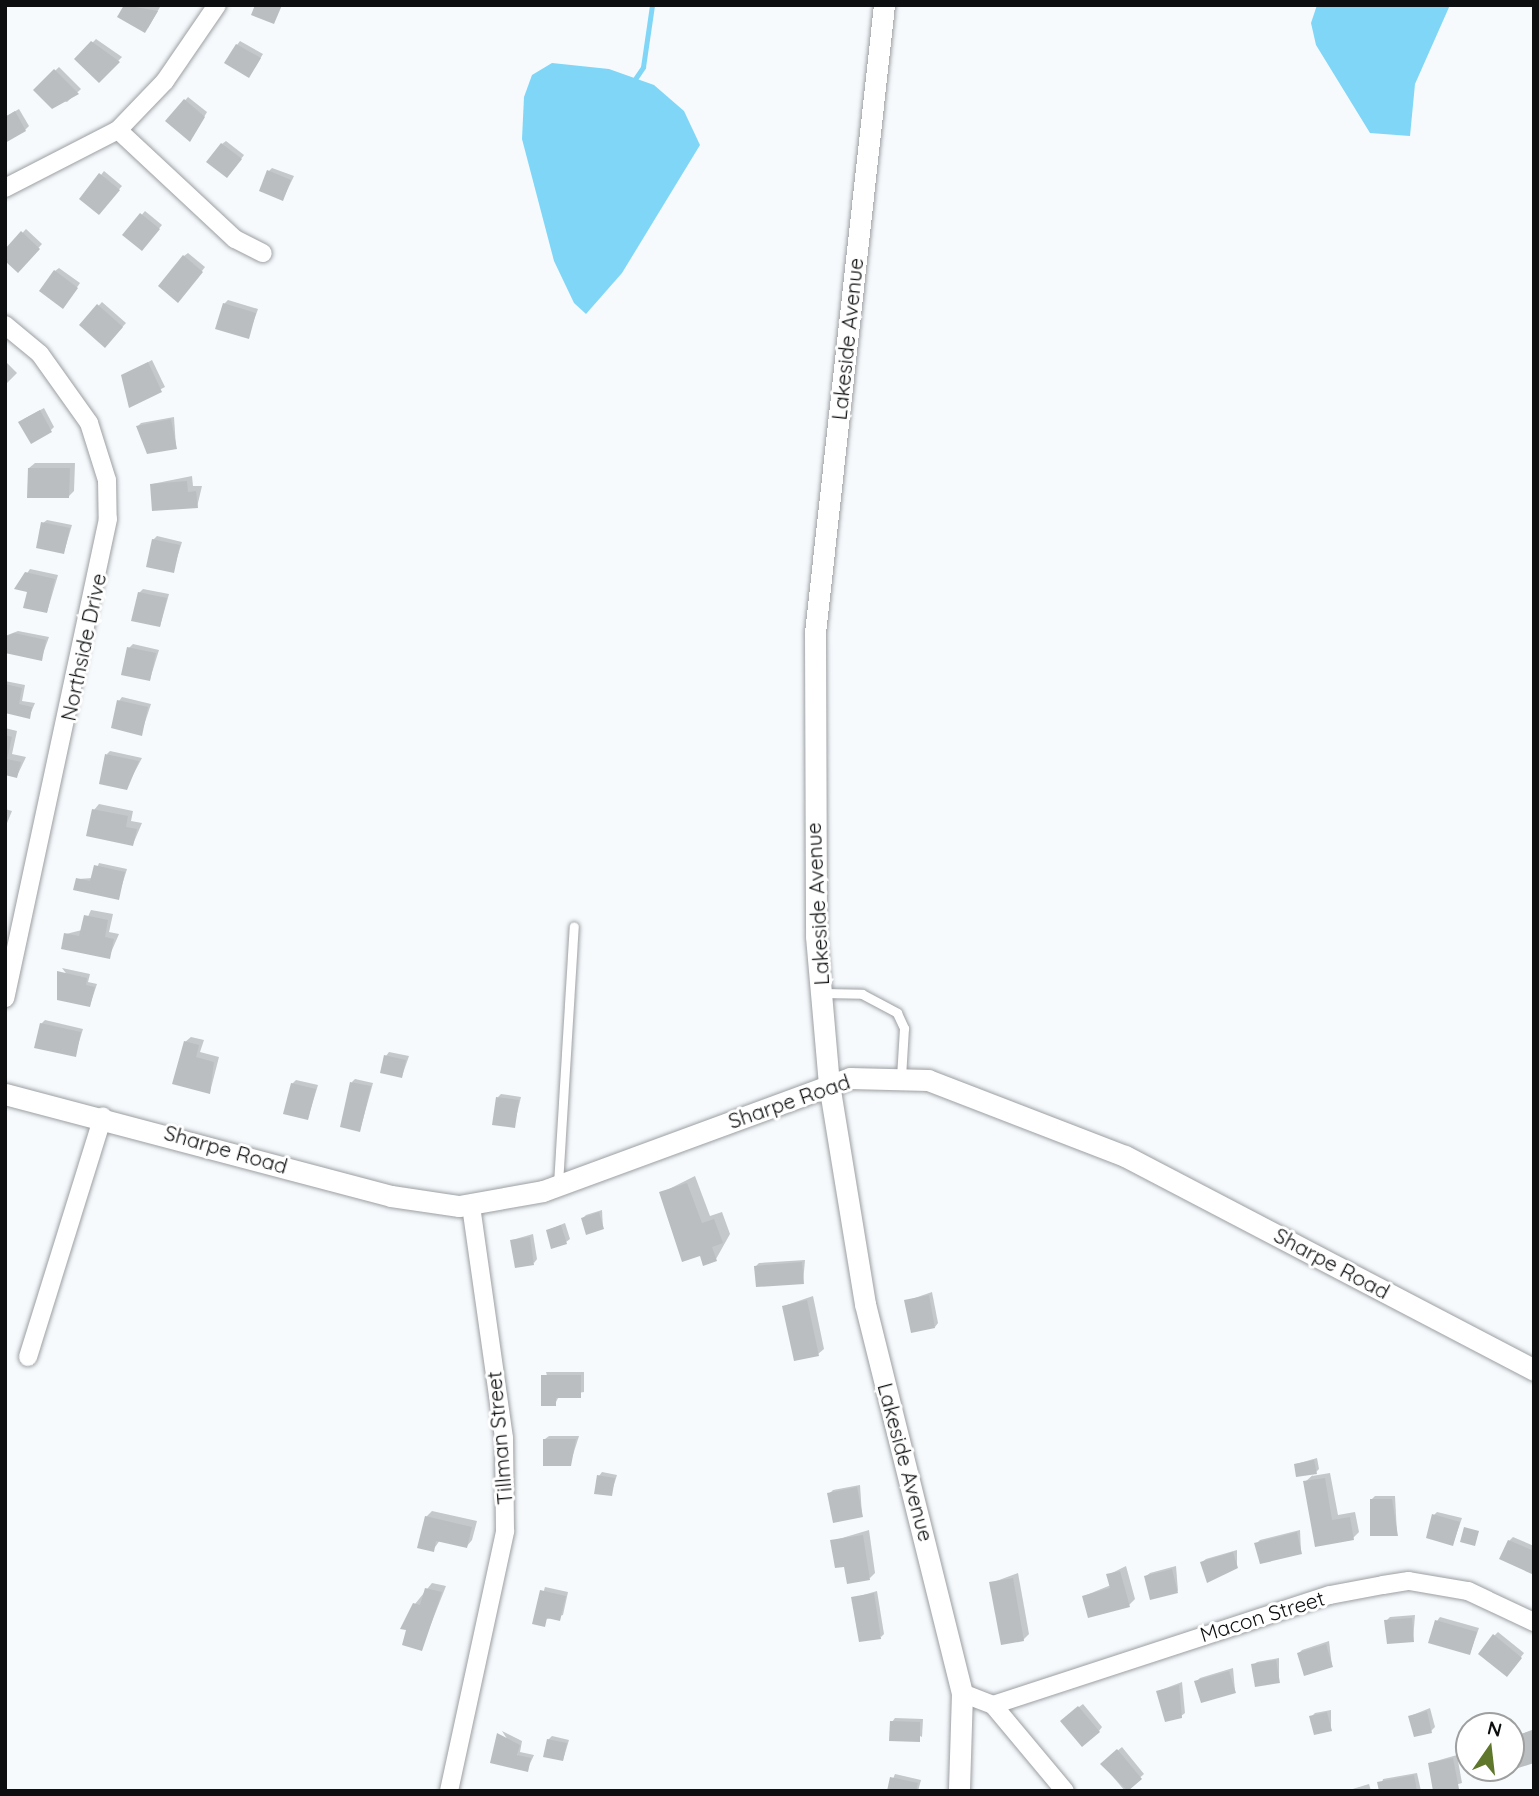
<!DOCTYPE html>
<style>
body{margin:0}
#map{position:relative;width:1539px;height:1796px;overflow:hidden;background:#f6fafd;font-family:Quicksand,sans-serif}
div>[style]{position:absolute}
.water>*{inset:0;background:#80d6f6}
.shadow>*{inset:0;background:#0003}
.stream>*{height:5px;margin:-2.5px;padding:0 2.5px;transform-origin:2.5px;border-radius:2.5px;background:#80d6f6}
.building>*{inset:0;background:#bbbec1}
.roads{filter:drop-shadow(0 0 2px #9c9fa2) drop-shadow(0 0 2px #9c9fa2)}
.service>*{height:9px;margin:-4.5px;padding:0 4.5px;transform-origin:4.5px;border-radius:4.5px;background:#fff}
.minor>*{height:18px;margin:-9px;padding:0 9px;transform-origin:9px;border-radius:9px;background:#fff}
.tertiary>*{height:21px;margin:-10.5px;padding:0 10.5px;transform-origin:10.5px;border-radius:10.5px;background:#fff}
span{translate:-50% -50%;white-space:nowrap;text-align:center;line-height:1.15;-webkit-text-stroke:6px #fff;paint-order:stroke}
.street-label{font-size:21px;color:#0d0e0f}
.frame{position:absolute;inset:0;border:7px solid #0d0e0f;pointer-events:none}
.north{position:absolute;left:1455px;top:1712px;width:70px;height:70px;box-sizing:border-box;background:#fff;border:2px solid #9e9f9f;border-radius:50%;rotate:14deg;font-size:19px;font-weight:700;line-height:28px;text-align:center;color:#0d0e0f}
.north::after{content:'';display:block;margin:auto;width:24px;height:32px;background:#5f772a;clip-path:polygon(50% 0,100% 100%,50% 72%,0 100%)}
</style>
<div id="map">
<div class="water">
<i style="clip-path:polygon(1317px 5px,1450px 5px,1415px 84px,1410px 136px,1370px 133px,1316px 45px,1311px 23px)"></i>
<i style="clip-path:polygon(552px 63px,609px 69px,654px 85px,684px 111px,700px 145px,622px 273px,586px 314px,574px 303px,554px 261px,522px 139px,524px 97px,532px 75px)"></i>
</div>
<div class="shadow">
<i style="clip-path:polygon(126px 5px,158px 5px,160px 7px,148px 28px,119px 16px)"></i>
<i style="clip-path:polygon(96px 39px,122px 57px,99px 81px,77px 59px)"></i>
<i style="clip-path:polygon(240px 41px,263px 54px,252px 72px,237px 45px)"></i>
<i style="clip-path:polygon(59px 67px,81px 89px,67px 102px,35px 90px)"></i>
<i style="clip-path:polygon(188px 97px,207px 112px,193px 136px,167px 121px)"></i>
<i style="clip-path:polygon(19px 109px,29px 126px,25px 130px,5px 117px)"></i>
<i style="clip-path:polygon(226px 141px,244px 155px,231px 172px,222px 144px)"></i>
<i style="clip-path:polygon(272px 168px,294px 176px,283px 199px,269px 171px)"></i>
<i style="clip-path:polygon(104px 171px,122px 186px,102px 209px,101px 175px)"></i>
<i style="clip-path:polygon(145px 211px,162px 225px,145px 245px,125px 235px)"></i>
<i style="clip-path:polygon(26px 229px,42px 244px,18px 270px,5px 252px)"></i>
<i style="clip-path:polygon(188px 253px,205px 267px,182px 297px,184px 256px)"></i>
<i style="clip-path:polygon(59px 268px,80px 283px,66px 303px,55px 271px)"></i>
<i style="clip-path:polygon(228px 300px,258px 309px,248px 337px,224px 304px)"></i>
<i style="clip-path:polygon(102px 302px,126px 323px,105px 346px,81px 325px)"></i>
<i style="clip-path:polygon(152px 360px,165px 387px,130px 405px,123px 376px)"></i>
<i style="clip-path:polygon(5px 361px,17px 373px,5px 385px)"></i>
<i style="clip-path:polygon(44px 408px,54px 427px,51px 430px,24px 419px)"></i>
<i style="clip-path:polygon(174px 417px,176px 447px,138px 426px,141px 423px)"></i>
<i style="clip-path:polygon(35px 463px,75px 463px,74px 491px,68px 497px,29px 468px)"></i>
<i style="clip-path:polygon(192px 476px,193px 486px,202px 486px,197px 507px,152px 484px)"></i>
<i style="clip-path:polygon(47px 520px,72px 525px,64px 552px,43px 523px)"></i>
<i style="clip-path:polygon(157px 536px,182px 542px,173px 571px,153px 540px)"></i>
<i style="clip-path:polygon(30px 569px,58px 575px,47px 612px,29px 591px,17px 588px)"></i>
<i style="clip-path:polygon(143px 589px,169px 594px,160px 626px,139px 593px)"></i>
<i style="clip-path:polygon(18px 631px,49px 637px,41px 659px,5px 651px,5px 636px)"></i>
<i style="clip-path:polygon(133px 644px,159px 650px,150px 679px,129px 648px)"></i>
<i style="clip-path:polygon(5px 681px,25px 685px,22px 701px,35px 703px,29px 717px,5px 712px)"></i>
<i style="clip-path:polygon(122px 697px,151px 704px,141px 734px,119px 701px)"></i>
<i style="clip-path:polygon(5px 728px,17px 731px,12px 754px,26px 757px,17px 776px,5px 773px)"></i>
<i style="clip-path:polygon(110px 751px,142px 758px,126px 788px,107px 754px)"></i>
<i style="clip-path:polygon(99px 804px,133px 811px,131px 821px,142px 823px,133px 844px,94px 810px)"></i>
<i style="clip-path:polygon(5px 809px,12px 811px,7px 823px,5px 823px)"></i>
<i style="clip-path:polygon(99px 863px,127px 869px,118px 898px,78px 879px,93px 878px)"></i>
<i style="clip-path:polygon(91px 910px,113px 914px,109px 932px,119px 934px,109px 957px,66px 934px,82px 930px)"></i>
<i style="clip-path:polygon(62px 968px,90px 974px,88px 982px,97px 984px,90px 1005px)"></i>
<i style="clip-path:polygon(45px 1020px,83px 1029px,75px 1055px,41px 1024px)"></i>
<i style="clip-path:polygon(191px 1037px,204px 1040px,200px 1052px,219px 1057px,210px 1092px,185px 1042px)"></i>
<i style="clip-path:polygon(389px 1052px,409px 1056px,402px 1076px,386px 1056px)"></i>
<i style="clip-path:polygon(355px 1079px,373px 1083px,360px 1130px,352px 1082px)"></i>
<i style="clip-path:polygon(296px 1080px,318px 1085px,308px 1118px,292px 1084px)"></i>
<i style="clip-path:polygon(501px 1094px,521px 1097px,514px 1126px,498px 1097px)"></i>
<i style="clip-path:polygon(695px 1176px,710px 1216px,722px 1212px,730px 1234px,716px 1259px,701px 1254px,661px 1193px)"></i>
<i style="clip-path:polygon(602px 1210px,603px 1228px,583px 1218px,586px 1215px)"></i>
<i style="clip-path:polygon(565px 1223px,570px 1239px,566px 1242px,548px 1230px)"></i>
<i style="clip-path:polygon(533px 1234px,537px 1259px,534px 1263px,512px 1240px)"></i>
<i style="clip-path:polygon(805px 1260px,803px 1283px,756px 1266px,759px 1263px)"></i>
<i style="clip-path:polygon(932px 1292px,938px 1323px,935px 1327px,906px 1301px)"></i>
<i style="clip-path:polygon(813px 1296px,824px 1349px,818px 1354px,784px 1306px)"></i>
<i style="clip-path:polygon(546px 1372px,584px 1372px,584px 1392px,559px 1396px,555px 1404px)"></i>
<i style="clip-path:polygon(549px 1436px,579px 1436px,570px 1464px,545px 1439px)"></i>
<i style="clip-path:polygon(1317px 1458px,1319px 1469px,1312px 1476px,1330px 1473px,1338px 1515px,1355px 1512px,1359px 1532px,1353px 1538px,1317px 1545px,1305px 1482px,1315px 1473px,1296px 1464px)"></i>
<i style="clip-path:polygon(602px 1472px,617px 1475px,611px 1494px,599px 1476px)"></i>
<i style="clip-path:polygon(860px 1485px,862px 1515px,829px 1494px,833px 1490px)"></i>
<i style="clip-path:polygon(1375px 1496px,1395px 1496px,1397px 1534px,1371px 1500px)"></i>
<i style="clip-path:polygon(432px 1511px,477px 1521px,472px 1540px,467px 1546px,440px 1540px,433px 1550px,426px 1517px)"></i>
<i style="clip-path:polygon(1437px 1512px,1462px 1518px,1453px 1544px,1434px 1515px)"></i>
<i style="clip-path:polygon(869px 1530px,875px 1573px,870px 1578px,846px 1565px,832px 1541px)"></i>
<i style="clip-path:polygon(1300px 1530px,1301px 1552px,1256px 1544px,1260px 1540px)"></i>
<i style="clip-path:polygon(1513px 1537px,1534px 1546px,1534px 1573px,1509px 1541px)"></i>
<i style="clip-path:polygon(1237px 1550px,1237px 1566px,1202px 1562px,1206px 1559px)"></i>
<i style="clip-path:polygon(1126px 1566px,1135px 1599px,1129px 1605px,1084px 1596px,1111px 1585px,1108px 1575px)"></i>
<i style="clip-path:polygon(1176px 1566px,1178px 1591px,1146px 1576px,1150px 1573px)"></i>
<i style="clip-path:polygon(1018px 1573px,1029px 1634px,1023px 1640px,991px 1583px)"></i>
<i style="clip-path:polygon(432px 1583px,446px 1586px,421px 1649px,408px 1629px,415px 1604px)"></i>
<i style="clip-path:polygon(545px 1587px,568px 1592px,563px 1615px,535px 1622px)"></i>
<i style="clip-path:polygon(877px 1591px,884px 1634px,881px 1637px,853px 1598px)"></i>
<i style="clip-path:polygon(1415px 1615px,1413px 1640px,1386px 1621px,1390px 1617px)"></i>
<i style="clip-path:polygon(1440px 1617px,1479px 1628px,1470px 1653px,1437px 1621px)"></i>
<i style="clip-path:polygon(1498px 1632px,1524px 1653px,1510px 1671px,1494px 1636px)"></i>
<i style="clip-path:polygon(1329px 1641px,1332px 1666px,1299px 1653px,1302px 1650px)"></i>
<i style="clip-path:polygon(1279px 1658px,1279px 1681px,1253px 1665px,1257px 1662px)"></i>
<i style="clip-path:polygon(1233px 1668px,1235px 1691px,1196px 1682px,1200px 1678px)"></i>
<i style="clip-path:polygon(1182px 1682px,1185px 1713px,1181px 1716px,1158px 1691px)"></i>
<i style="clip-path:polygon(1083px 1704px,1102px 1727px,1099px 1731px,1066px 1717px)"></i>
<i style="clip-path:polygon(1430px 1708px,1435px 1727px,1431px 1731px,1410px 1716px)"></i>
<i style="clip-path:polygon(1331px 1710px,1331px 1729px,1311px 1717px,1315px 1713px)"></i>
<i style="clip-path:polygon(895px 1718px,923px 1719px,922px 1737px,892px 1722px)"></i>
<i style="clip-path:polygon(1534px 1729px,1534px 1762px,1511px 1738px)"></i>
<i style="clip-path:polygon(502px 1731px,522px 1741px,520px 1752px,534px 1755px,527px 1770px)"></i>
<i style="clip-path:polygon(552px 1736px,569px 1740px,563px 1760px,548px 1740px)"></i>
<i style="clip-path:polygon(1122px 1747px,1144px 1774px,1125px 1791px,1102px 1764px)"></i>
<i style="clip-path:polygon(1457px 1755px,1462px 1783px,1435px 1791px,1429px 1763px)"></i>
<i style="clip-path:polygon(1417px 1773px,1421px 1791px,1380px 1791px,1383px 1779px)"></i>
<i style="clip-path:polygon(895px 1774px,921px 1780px,918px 1791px,888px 1791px)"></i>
<i style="clip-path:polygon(1369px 1784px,1371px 1791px,1346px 1791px)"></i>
</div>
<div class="stream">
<i style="left:633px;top:82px;width:18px;rotate:-56deg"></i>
<i style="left:643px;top:67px;width:63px;rotate:-81.7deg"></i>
</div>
<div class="building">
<i style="clip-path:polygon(124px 5px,158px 11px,145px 33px,117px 17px)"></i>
<i style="clip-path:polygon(255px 5px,282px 5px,274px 24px,251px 15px)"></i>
<i style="clip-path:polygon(91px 41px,120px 62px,99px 83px,74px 59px)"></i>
<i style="clip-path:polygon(236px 44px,261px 58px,249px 78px,224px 63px)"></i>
<i style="clip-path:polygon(54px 69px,79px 94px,52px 109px,33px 90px)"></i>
<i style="clip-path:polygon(184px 99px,205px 117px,190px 142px,165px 121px)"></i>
<i style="clip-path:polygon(15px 111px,26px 131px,5px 143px,5px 117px)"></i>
<i style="clip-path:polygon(221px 143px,242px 159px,227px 178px,206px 162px)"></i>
<i style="clip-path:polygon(267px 170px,291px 180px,283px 201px,259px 191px)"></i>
<i style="clip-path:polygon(99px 173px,120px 190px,99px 215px,79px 199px)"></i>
<i style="clip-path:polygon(140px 213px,160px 229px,142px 251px,122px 235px)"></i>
<i style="clip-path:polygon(21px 231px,40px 249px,18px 273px,5px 261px,5px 249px)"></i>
<i style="clip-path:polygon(183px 255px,203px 272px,178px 303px,158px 286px)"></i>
<i style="clip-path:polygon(54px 270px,78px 288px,63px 309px,39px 291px)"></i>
<i style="clip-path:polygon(223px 303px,256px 313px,249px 339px,215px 329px)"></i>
<i style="clip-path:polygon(97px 304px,123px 327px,105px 348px,79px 325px)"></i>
<i style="clip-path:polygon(148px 362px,162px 392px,129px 408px,121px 375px)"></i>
<i style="clip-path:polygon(40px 410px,52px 432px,31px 444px,18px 422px)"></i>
<i style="clip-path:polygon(171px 419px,177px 449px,147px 454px,136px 426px)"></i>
<i style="clip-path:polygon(28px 468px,70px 468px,69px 498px,27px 498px)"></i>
<i style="clip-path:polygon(187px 481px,188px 492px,196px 491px,198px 508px,152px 511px,150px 484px)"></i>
<i style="clip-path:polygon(41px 522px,70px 528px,64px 554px,36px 548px)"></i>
<i style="clip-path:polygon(152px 539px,180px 545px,174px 573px,146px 567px)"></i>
<i style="clip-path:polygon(25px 572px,55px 579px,47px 613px,23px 608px,27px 592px,14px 589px)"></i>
<i style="clip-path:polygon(138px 592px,167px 598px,160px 627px,131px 621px)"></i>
<i style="clip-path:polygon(14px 633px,46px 640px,42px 661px,5px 653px,5px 637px)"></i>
<i style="clip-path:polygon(127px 647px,156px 653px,150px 681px,121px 675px)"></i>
<i style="clip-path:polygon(5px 684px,22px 688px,19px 704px,32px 707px,30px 719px,5px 713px)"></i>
<i style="clip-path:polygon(117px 700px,148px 707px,142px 736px,111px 728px)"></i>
<i style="clip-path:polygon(5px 735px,12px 737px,7px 759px,21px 762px,17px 778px,5px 775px)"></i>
<i style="clip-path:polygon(105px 754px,139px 761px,127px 790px,99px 784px)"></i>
<i style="clip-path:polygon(92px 809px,128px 816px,126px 827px,137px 829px,133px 846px,86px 836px)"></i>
<i style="clip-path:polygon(94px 865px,125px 872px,119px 900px,73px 890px,76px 878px,90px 881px)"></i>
<i style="clip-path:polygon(84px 915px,108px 920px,105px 937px,114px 939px,110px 959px,61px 949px,64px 933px,79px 936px)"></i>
<i style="clip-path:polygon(57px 971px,87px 978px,86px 985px,95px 987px,90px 1007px,57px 1000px)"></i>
<i style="clip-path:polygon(40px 1023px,81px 1032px,76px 1057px,34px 1048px)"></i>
<i style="clip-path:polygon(184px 1041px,199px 1045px,196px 1057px,214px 1062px,210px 1094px,172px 1084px)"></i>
<i style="clip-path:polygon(384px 1055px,406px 1060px,402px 1078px,380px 1073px)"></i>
<i style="clip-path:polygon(350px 1082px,371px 1086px,360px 1132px,340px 1127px)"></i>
<i style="clip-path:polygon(291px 1083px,316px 1089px,308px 1120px,283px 1114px)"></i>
<i style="clip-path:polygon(496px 1097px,519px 1100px,515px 1128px,492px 1125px)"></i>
<i style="clip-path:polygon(687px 1183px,702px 1223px,714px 1219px,723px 1243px,712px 1247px,717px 1261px,703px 1266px,700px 1256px,682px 1262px,659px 1192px)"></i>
<i style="clip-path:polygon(599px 1212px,604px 1229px,586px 1235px,581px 1218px)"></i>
<i style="clip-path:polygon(561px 1225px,567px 1244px,551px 1249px,546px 1230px)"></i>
<i style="clip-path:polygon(530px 1237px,534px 1265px,515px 1268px,510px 1240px)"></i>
<i style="clip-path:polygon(802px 1262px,804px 1284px,756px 1287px,754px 1266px)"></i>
<i style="clip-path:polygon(929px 1295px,935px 1328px,911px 1333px,904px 1300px)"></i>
<i style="clip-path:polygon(807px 1300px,819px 1356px,794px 1361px,782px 1306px)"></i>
<i style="clip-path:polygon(541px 1375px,581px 1375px,581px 1398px,556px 1398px,556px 1406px,541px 1406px)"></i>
<i style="clip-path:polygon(543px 1439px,576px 1439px,571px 1466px,543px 1466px)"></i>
<i style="clip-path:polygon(1314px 1460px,1317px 1474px,1296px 1477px,1294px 1464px)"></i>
<i style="clip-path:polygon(597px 1475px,615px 1478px,612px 1496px,594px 1494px)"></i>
<i style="clip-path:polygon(1325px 1478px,1332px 1520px,1350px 1517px,1354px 1540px,1315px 1547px,1303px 1481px)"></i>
<i style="clip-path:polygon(857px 1487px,863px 1517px,833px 1523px,827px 1493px)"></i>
<i style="clip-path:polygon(1370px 1499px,1392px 1499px,1398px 1536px,1370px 1536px)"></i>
<i style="clip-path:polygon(1432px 1514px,1460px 1522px,1453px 1546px,1426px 1538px)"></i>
<i style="clip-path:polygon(425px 1516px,472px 1527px,467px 1548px,436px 1541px,434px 1552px,417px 1548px)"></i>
<i style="clip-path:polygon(1464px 1527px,1479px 1531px,1475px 1546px,1460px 1542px)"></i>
<i style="clip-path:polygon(1297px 1532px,1302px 1554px,1260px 1564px,1254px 1543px)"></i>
<i style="clip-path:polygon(863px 1535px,870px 1580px,847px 1584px,844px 1567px,835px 1568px,830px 1540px)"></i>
<i style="clip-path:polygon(1508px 1540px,1534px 1551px,1534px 1575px,1499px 1559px)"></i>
<i style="clip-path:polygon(1233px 1552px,1238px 1568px,1207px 1583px,1200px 1562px)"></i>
<i style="clip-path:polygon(1172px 1569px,1178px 1593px,1150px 1600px,1144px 1576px)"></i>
<i style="clip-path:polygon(1120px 1571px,1130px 1607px,1088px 1618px,1082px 1596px,1110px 1588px,1106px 1574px)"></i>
<i style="clip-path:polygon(1013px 1578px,1024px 1641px,1001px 1645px,989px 1582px)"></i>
<i style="clip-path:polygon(425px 1588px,442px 1592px,422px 1651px,402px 1645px,406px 1630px,400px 1629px,413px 1603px,420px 1605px)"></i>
<i style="clip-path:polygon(540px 1590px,566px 1596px,560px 1621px,547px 1618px,545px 1627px,532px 1624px)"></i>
<i style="clip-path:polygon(874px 1593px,881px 1639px,859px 1642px,851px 1597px)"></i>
<i style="clip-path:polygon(1412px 1618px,1414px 1642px,1387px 1644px,1384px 1620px)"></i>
<i style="clip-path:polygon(1435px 1620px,1477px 1632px,1470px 1655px,1428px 1643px)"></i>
<i style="clip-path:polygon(1493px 1634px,1522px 1658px,1507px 1677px,1478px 1654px)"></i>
<i style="clip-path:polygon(1326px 1644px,1333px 1667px,1304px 1676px,1297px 1653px)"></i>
<i style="clip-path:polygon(1276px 1660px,1280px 1683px,1255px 1687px,1251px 1664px)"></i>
<i style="clip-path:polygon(1229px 1671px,1236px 1693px,1201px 1703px,1194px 1681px)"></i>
<i style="clip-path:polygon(1179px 1685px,1182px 1718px,1165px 1722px,1156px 1691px)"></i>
<i style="clip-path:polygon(1078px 1706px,1100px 1732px,1082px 1747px,1060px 1721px)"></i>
<i style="clip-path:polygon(1427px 1711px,1432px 1733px,1414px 1737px,1408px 1716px)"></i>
<i style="clip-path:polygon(1327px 1712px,1332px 1731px,1314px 1735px,1309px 1716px)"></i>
<i style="clip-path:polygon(890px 1721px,920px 1722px,920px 1742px,889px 1741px)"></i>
<i style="clip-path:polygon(1534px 1730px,1534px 1763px,1509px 1771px,1511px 1737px)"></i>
<i style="clip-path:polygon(497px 1733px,520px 1745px,517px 1755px,531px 1758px,528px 1772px,490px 1763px)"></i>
<i style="clip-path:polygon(547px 1739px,567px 1743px,563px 1761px,543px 1757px)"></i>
<i style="clip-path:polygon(1117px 1749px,1142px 1779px,1128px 1791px,1100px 1764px)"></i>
<i style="clip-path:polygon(1453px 1758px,1459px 1789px,1433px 1791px,1428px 1763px)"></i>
<i style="clip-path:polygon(1414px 1775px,1417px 1791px,1379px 1791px,1377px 1782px)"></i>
<i style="clip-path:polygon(890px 1777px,918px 1783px,916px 1791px,887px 1791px)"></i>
</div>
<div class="roads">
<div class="service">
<i style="left:823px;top:993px;width:39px;rotate:1deg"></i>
<i style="left:862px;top:994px;width:40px;rotate:28deg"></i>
<i style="left:897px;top:1013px;width:17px;rotate:65deg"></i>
<i style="left:904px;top:1028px;width:49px;rotate:93.5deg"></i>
<i style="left:558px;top:1184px;width:258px;rotate:-86.5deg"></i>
</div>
<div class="minor">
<i style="left:118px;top:130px;width:160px;rotate:43deg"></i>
<i style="left:235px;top:239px;width:31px;rotate:27deg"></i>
<i style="left:5px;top:188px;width:127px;rotate:-27.2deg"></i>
<i style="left:118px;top:130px;width:68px;rotate:-46.2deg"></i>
<i style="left:165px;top:81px;width:92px;rotate:-55.6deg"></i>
<i style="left:5px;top:325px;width:45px;rotate:39.6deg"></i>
<i style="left:40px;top:354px;width:85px;rotate:54.6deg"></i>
<i style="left:89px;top:423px;width:60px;rotate:72.5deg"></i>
<i style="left:107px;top:480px;width:39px;rotate:89deg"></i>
<i style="left:108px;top:519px;width:490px;rotate:102.1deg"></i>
<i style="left:28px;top:1357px;width:252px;rotate:-72.7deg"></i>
<i style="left:962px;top:1693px;width:33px;rotate:21deg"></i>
<i style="left:993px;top:1705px;width:112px;rotate:50.1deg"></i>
<i style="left:993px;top:1705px;width:354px;rotate:-18.1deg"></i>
<i style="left:1330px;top:1595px;width:54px;rotate:-10.7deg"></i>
<i style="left:1383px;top:1585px;width:26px;rotate:-9deg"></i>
<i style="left:1409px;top:1581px;width:60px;rotate:9.6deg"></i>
<i style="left:1468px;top:1591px;width:73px;rotate:25.2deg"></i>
<i style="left:449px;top:1791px;width:266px;rotate:-77.8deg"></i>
<i style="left:505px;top:1531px;width:93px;rotate:-90.6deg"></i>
<i style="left:504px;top:1438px;width:234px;rotate:-98.1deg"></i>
</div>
<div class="tertiary">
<i style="left:884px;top:5px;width:632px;rotate:96.27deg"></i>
<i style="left:815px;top:633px;width:303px;rotate:89.8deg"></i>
<i style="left:816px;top:936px;width:149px;rotate:85deg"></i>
<i style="left:829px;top:1084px;width:223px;rotate:80.7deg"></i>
<i style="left:865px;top:1304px;width:401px;rotate:76deg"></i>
<i style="left:962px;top:1693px;width:98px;rotate:91.8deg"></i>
<i style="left:5px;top:1094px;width:399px;rotate:14.8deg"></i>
<i style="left:391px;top:1196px;width:69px;rotate:8.4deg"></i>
<i style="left:459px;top:1206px;width:85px;rotate:-10.1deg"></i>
<i style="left:543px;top:1191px;width:327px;rotate:-20.2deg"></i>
<i style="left:850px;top:1078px;width:78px;rotate:1.5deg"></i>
<i style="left:928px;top:1080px;width:211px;rotate:21.1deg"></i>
<i style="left:1125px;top:1156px;width:462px;rotate:27.6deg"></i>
</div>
</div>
<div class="street-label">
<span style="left:847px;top:339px;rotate:-84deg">Lakeside Avenue</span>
<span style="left:83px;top:647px;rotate:-78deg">Northside Drive</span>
<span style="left:817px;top:904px;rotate:-93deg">Lakeside Avenue</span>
<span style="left:789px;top:1101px;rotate:-19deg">Sharpe Road</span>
<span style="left:226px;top:1149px;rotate:16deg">Sharpe Road</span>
<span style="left:1332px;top:1263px;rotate:28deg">Sharpe Road</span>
<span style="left:499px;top:1438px;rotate:-95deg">Tillman Street</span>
<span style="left:906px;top:1462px;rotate:75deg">Lakeside Avenue</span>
<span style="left:1262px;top:1616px;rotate:-17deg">Macon Street</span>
</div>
<div class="frame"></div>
<div class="north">N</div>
</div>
